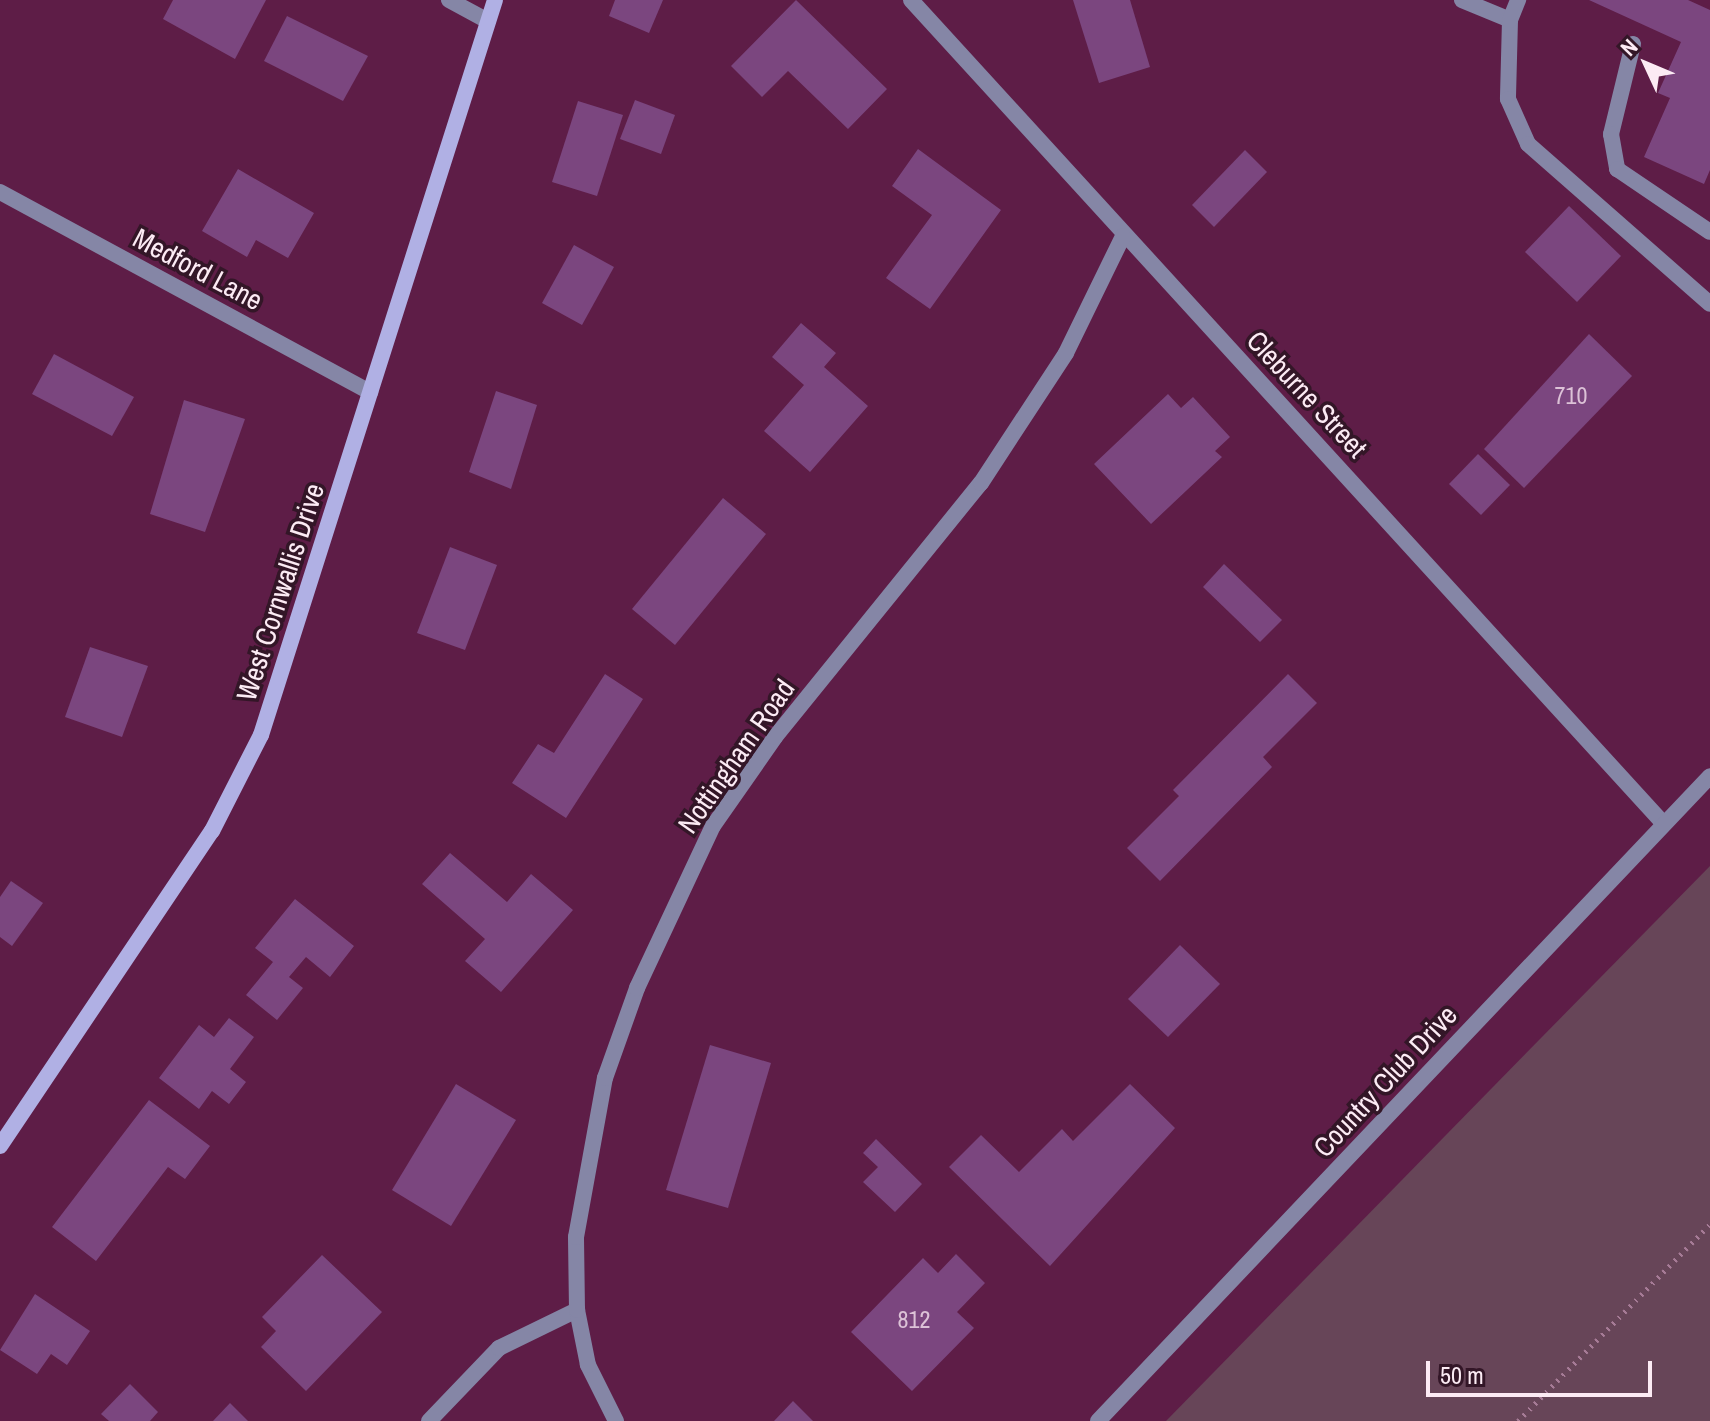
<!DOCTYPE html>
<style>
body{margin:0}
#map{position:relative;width:1710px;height:1421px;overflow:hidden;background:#5e1d47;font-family:"Archivo Narrow",sans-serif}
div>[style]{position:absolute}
.green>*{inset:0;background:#674558}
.building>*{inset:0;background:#7b467f}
.path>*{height:5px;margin-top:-2.5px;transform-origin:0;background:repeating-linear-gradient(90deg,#a67b96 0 2px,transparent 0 8px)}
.lane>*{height:16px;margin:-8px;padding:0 8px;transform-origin:8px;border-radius:8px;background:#8586a6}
.street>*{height:16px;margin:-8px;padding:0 8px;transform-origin:8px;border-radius:8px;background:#8586a6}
.secondary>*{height:16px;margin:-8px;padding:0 8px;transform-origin:8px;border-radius:8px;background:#b0b0e4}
span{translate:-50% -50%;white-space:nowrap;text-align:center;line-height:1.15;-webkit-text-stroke:7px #331627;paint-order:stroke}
.number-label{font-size:24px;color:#dcc2d7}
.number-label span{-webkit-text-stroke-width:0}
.street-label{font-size:28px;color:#fcebf4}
.north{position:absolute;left:1606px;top:24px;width:80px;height:80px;-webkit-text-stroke:6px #331627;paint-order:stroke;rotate:314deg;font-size:22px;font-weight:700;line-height:32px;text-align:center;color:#fcebf4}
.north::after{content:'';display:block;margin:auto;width:28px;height:36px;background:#fcebf4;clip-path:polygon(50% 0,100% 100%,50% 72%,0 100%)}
.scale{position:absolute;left:1426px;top:1361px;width:226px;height:36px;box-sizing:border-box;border:4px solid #fcebf4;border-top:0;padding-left:10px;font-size:24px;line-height:28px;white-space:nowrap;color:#fcebf4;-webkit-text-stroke:6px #331627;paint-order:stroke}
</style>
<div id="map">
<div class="green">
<i style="clip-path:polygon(1710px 866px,1710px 1421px,1166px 1421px,1540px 1039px)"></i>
</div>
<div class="building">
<i style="clip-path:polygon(173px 0,266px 0,235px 59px,163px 19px)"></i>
<i style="clip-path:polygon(615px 0,663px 0,649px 33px,609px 16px)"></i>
<i style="clip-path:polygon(796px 0,887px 89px,848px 129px,788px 71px,762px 97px,731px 66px)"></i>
<i style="clip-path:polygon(1073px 0,1130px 0,1150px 67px,1099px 83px)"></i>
<i style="clip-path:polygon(1589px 0,1688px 0,1710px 10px,1710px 170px,1704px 184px,1644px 157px,1670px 98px,1658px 93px,1681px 42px)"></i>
<i style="clip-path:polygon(287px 16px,368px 56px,343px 101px,264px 61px)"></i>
<i style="clip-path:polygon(635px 100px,675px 115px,661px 154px,620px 139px)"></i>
<i style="clip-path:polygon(578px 101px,623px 115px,597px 196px,552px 182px)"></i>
<i style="clip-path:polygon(918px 149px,1001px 210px,930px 309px,886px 278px,932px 215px,892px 186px)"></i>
<i style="clip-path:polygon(1245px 150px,1267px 172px,1214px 227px,1192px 205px)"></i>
<i style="clip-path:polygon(238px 169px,314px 213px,288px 258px,256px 240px,247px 257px,202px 231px)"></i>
<i style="clip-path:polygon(1569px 206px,1621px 256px,1577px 302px,1525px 252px)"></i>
<i style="clip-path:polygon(574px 245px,614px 267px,582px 325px,542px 303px)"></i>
<i style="clip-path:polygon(801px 323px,836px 353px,824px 367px,868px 406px,810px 472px,764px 431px,804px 385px,772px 357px)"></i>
<i style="clip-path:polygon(1589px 334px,1632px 376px,1524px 488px,1484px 449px)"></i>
<i style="clip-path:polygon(54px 354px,134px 397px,112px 436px,32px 394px)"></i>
<i style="clip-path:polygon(496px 391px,537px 405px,511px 489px,469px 472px)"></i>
<i style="clip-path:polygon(1168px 394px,1181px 408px,1193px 397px,1230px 437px,1215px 451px,1222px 457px,1151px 524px,1094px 464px)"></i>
<i style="clip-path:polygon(184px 400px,245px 419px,205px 532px,150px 514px)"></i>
<i style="clip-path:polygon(1478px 454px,1510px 485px,1481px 515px,1449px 484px)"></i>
<i style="clip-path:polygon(723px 498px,766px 534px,675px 645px,632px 609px)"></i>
<i style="clip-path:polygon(450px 547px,497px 565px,465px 650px,417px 633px)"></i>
<i style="clip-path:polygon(1224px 564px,1282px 620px,1260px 642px,1203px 587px)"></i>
<i style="clip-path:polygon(90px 647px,148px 666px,122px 737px,65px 717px)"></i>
<i style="clip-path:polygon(605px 674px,643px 699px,566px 818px,512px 783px,538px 744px,554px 753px)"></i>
<i style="clip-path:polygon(1288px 674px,1317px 703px,1263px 757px,1272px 767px,1160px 881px,1127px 848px,1179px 796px,1173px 790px)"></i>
<i style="clip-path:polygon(450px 853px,507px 902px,531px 874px,573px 910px,501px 992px,465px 961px,485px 939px,422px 884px)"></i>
<i style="clip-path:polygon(11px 881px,43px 903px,12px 946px,0 937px,0 897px)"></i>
<i style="clip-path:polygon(295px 899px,354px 946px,330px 977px,306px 957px,289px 977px,303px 988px,277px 1020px,246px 995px,273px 962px,255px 948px)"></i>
<i style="clip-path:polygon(1180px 945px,1220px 984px,1168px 1037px,1128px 999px)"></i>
<i style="clip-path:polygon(229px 1018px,254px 1037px,230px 1069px,246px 1082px,229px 1104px,212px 1091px,199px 1109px,159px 1078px,199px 1025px,214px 1037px)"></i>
<i style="clip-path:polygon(710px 1045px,771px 1063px,728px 1208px,666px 1190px)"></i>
<i style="clip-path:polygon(456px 1084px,516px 1120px,451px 1226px,392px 1190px)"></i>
<i style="clip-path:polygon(1130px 1084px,1175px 1128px,1050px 1266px,949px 1167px,981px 1135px,1019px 1172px,1062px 1129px,1073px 1141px)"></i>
<i style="clip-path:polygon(149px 1100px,210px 1146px,185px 1179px,168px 1167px,96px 1261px,52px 1227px)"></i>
<i style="clip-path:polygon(876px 1139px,922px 1184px,895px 1212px,863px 1182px,878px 1167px,863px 1153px)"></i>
<i style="clip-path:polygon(956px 1254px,985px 1283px,957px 1312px,974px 1328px,912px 1391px,851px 1332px,923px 1258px,938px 1273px)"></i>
<i style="clip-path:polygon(322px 1255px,382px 1312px,306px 1391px,261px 1347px,276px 1331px,262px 1317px)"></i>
<i style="clip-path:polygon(35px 1294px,90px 1331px,67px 1365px,51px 1354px,37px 1374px,0 1350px)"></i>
<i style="clip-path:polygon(130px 1384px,158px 1412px,150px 1421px,109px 1421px,101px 1414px)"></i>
<i style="clip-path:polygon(793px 1401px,813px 1421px,774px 1421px)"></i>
<i style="clip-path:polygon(230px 1403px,248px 1421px,213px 1421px)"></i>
</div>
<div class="path">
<i style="left:1518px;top:1421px;width:275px;rotate:-45.7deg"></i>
</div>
<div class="lane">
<i style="left:1462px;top:0;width:52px;rotate:22.6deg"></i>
<i style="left:1510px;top:20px;width:79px;rotate:91.5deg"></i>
<i style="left:1508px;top:99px;width:49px;rotate:66deg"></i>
<i style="left:1528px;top:144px;width:242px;rotate:41.3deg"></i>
<i style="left:1510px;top:20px;width:22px;rotate:-68deg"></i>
<i style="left:1633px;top:44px;width:93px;rotate:103.7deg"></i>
<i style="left:1611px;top:134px;width:36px;rotate:80deg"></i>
<i style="left:1617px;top:169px;width:112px;rotate:34.1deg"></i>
</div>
<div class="street">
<i style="left:449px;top:0;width:44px;rotate:28.3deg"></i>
<i style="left:911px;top:0;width:1116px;rotate:47.58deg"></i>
<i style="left:0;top:192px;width:421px;rotate:28.4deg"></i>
<i style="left:429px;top:1421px;width:101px;rotate:-46.2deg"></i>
<i style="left:499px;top:1348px;width:87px;rotate:-26deg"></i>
<i style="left:616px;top:1421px;width:63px;rotate:-116.6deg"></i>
<i style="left:588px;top:1365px;width:56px;rotate:-101.3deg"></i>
<i style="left:577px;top:1310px;width:73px;rotate:-90.8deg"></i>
<i style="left:576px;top:1237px;width:162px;rotate:-79.7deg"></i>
<i style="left:605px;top:1078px;width:96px;rotate:-70.4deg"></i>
<i style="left:637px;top:988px;width:179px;rotate:-64.9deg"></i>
<i style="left:713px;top:826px;width:108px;rotate:-55.1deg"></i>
<i style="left:775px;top:737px;width:327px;rotate:-51deg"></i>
<i style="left:981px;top:483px;width:155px;rotate:-56.8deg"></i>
<i style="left:1066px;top:353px;width:130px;rotate:-64deg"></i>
<i style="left:1098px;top:1421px;width:889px;rotate:-46.5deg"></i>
</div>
<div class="secondary">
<i style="left:0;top:1146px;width:380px;rotate:-56.1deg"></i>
<i style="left:212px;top:831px;width:108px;rotate:-63deg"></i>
<i style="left:261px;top:735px;width:771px;rotate:-72.34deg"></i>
</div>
<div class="number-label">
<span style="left:1571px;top:396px">710</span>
<span style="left:914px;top:1320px">812</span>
</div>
<div class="street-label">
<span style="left:198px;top:269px;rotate:28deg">Medford Lane</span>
<span style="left:1307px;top:394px;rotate:47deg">Cleburne Street</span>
<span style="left:280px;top:592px;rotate:-72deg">West Cornwallis Drive</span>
<span style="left:736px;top:756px;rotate:-55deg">Nottingham Road</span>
<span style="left:1385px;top:1081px;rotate:-47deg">Country Club Drive</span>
</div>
<div class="north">N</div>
<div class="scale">50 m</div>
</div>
